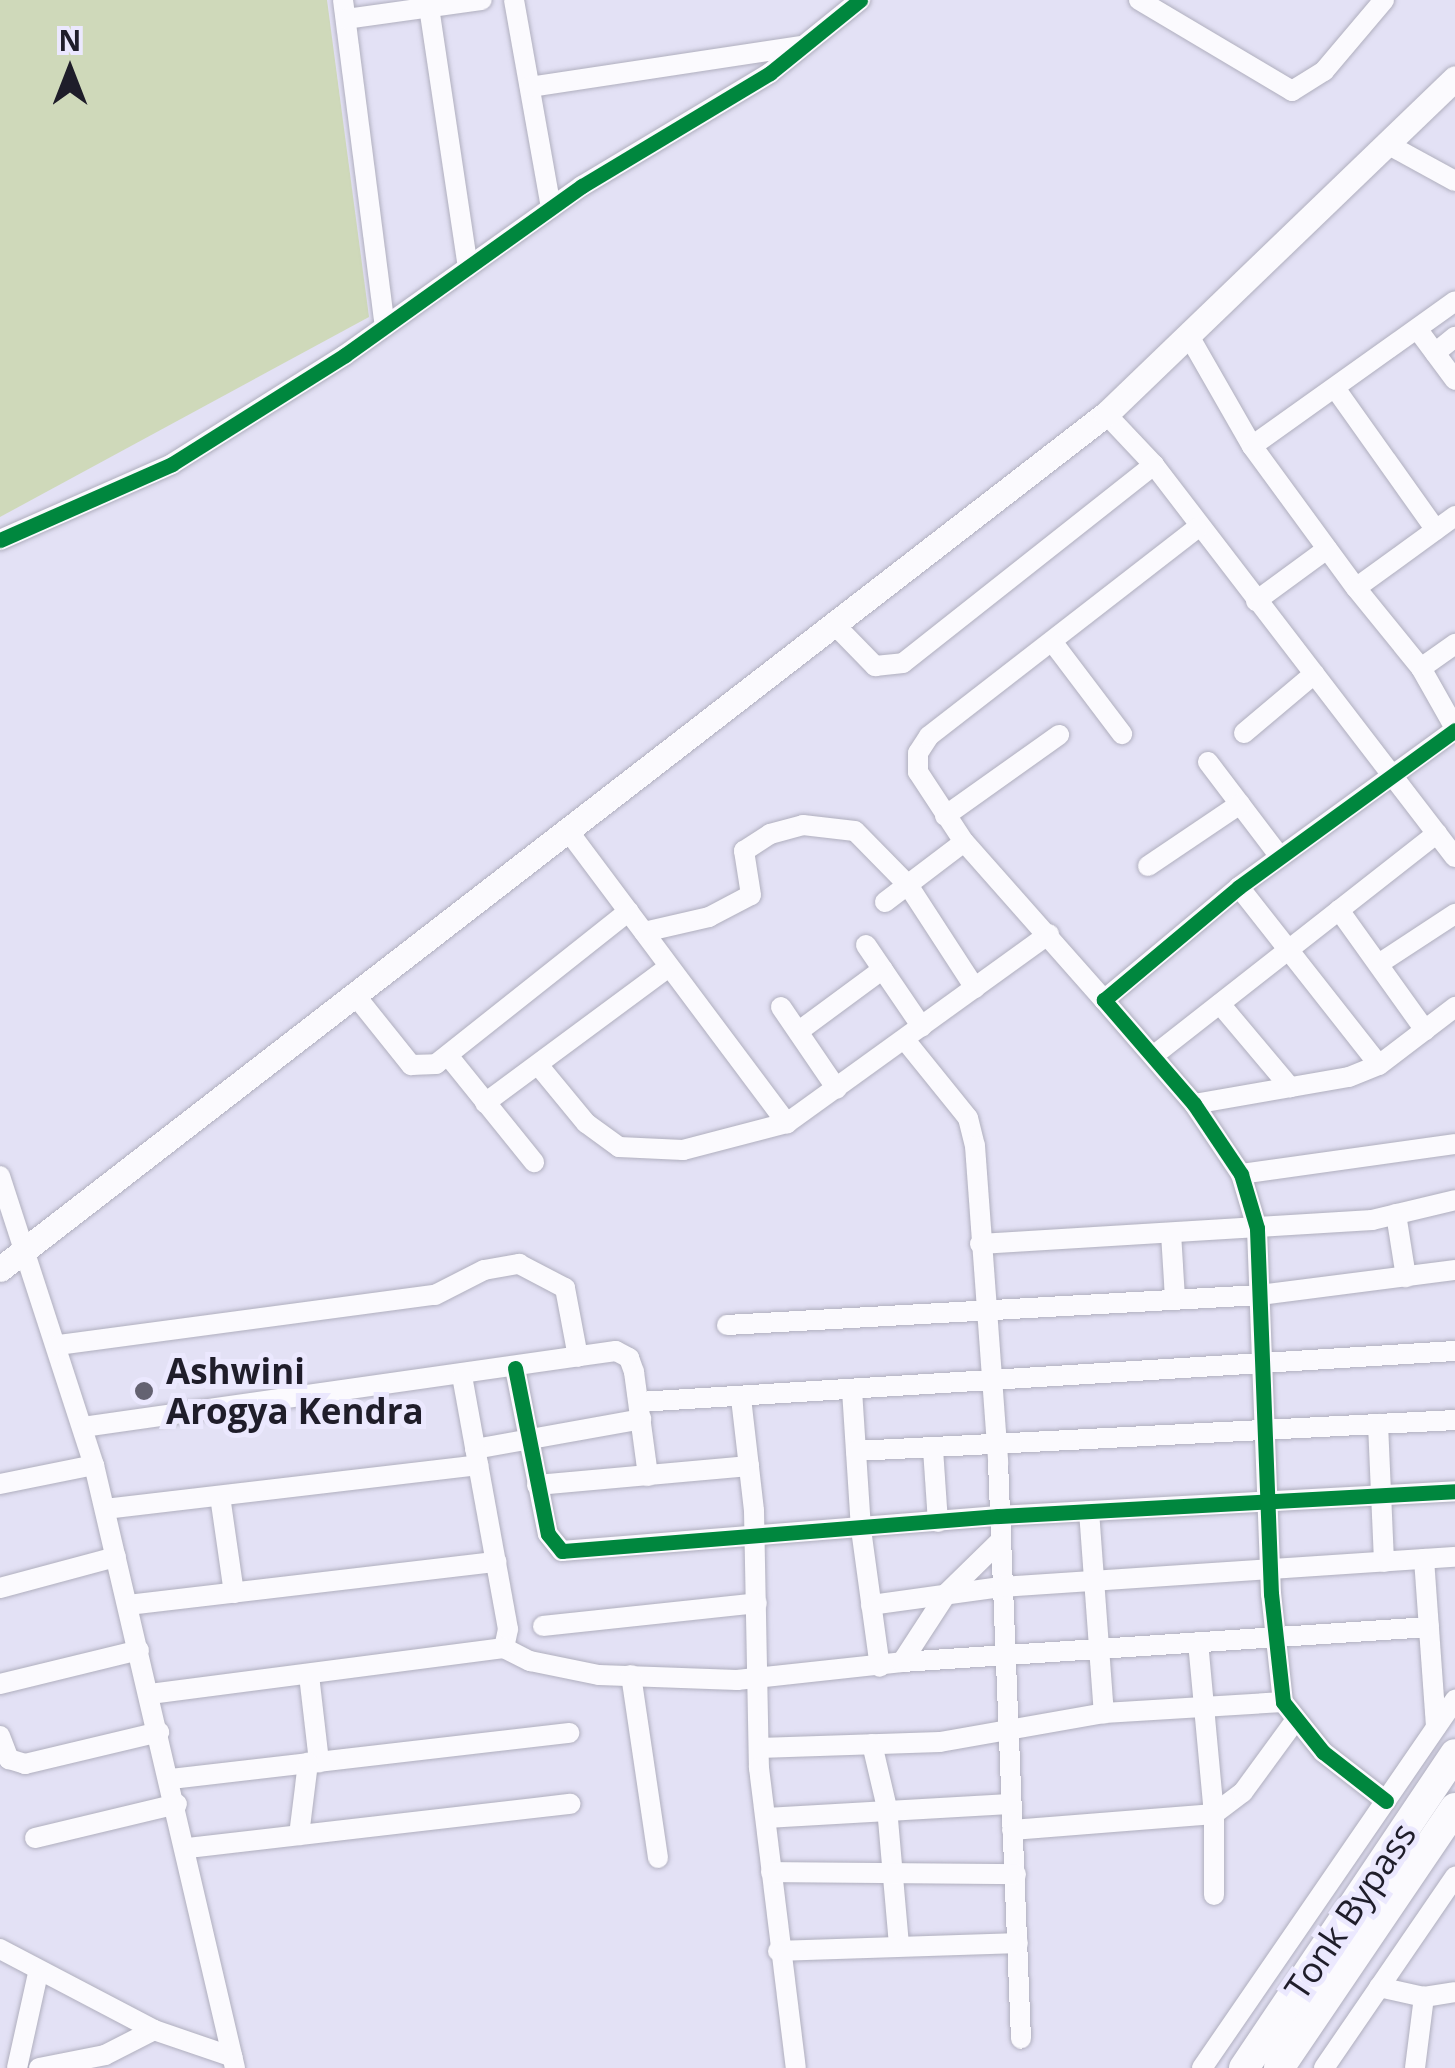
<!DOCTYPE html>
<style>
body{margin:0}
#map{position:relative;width:1455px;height:2068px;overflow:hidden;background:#e3e1f5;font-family:"Open Sans",sans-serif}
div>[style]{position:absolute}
.green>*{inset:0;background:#cfd9ba}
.roads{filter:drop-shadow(0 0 2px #b0afbe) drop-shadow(0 0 2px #b0afbe)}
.minor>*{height:20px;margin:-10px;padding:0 10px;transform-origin:10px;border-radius:10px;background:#fbfafe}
.major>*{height:25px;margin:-12.5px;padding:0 12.5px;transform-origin:12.5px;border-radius:12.5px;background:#fbfafe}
.highway>*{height:30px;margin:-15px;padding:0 15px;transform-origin:15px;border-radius:15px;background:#fbfafe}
.cycleway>*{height:15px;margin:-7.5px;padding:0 7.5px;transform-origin:7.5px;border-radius:7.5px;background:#00873e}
.dots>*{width:28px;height:28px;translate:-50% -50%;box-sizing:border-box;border:5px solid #ebe8fe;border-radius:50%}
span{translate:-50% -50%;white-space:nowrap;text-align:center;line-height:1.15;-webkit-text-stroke:10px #ebe8fe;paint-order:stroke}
.poi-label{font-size:35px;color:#1f1d2a;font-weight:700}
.left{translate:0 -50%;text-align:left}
.street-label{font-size:35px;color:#1f1d2a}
.north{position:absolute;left:20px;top:20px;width:100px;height:100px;-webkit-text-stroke:8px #ebe8fe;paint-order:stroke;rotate:0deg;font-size:28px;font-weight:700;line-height:40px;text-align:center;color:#1f1d2a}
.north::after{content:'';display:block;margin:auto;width:35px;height:45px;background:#1f1d2a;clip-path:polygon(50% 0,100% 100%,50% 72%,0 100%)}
</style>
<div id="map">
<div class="green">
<i style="clip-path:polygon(0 0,327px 0,369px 317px,0 517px)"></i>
</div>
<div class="roads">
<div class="minor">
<i style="left:343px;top:0;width:329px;rotate:82.7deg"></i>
<i style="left:514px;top:0;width:211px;rotate:79.9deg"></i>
<i style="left:1139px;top:0;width:178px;rotate:30.7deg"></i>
<i style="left:1292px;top:91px;width:38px;rotate:-32deg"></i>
<i style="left:1324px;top:71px;width:93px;rotate:-49.8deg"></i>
<i style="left:429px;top:7px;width:263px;rotate:81.5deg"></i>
<i style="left:346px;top:19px;width:137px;rotate:-8deg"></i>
<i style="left:530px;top:87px;width:273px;rotate:-8.6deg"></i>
<i style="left:1391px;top:146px;width:73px;rotate:28.7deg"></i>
<i style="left:1418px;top:330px;width:62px;rotate:53.5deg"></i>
<i style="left:1189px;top:336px;width:127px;rotate:60.2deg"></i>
<i style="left:1252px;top:446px;width:176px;rotate:53.8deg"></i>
<i style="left:1435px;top:353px;width:26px;rotate:-39deg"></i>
<i style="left:1335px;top:388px;width:174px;rotate:54.6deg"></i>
<i style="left:1106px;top:414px;width:70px;rotate:46.7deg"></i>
<i style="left:1154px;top:465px;width:494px;rotate:52.5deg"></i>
<i style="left:1252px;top:446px;width:249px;rotate:-35.5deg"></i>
<i style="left:1455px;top:516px;width:122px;rotate:144deg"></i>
<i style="left:1356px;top:588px;width:103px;rotate:50.9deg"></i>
<i style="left:1421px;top:668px;width:69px;rotate:60.5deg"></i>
<i style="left:0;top:540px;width:188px;rotate:-23.8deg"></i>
<i style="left:172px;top:464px;width:204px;rotate:-32.2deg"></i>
<i style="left:345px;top:355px;width:291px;rotate:-35.5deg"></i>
<i style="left:582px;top:186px;width:219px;rotate:-31deg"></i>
<i style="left:770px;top:73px;width:116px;rotate:-39deg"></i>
<i style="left:1256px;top:601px;width:88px;rotate:-36.2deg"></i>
<i style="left:834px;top:624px;width:59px;rotate:45.7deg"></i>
<i style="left:875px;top:666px;width:28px;rotate:-6deg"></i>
<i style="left:903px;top:663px;width:320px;rotate:-38.3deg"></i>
<i style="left:1054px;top:644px;width:113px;rotate:52.9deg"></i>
<i style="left:1421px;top:668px;width:42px;rotate:-35.2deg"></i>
<i style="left:1244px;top:733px;width:92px;rotate:-40.1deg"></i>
<i style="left:1208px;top:762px;width:119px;rotate:52.8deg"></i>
<i style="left:945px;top:816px;width:140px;rotate:-35.4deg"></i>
<i style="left:569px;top:832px;width:364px;rotate:53.2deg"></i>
<i style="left:787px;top:1123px;width:323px;rotate:-35.8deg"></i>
<i style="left:1148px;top:866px;width:111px;rotate:-34deg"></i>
<i style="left:1239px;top:887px;width:226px;rotate:51.8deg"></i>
<i style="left:1379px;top:1065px;width:96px;rotate:-37.3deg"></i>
<i style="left:885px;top:902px;width:99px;rotate:-37.2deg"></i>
<i style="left:1339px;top:910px;width:148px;rotate:54.4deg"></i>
<i style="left:644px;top:932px;width:67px;rotate:-13deg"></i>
<i style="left:709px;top:917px;width:47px;rotate:-27.6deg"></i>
<i style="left:751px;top:895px;width:45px;rotate:-99deg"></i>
<i style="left:744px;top:851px;width:31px;rotate:-33deg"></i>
<i style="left:770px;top:834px;width:34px;rotate:-15deg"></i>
<i style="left:803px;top:825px;width:52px;rotate:6.6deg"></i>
<i style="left:855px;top:831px;width:76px;rotate:45.5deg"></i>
<i style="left:908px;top:885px;width:123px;rotate:57deg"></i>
<i style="left:866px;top:945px;width:99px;rotate:55.7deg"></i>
<i style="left:1380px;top:963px;width:90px;rotate:-33.2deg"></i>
<i style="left:355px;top:995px;width:90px;rotate:51.3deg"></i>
<i style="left:411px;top:1065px;width:25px;rotate:-2deg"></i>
<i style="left:436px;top:1064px;width:246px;rotate:-38.4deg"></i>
<i style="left:1104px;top:1000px;width:211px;rotate:-131.5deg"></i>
<i style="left:964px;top:842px;width:84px;rotate:-123.3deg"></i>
<i style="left:918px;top:772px;width:19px;rotate:-90deg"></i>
<i style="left:918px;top:753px;width:20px;rotate:-57deg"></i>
<i style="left:929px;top:736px;width:339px;rotate:-37.8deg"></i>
<i style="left:1220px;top:1004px;width:109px;rotate:49.9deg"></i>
<i style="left:781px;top:1007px;width:99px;rotate:55.7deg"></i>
<i style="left:799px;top:1031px;width:104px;rotate:-36.4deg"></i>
<i style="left:905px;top:1040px;width:100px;rotate:51.1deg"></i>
<i style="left:968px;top:1118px;width:29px;rotate:76deg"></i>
<i style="left:975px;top:1146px;width:317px;rotate:85.8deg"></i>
<i style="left:998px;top:1462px;width:577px;rotate:87.72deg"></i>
<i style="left:1153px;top:1056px;width:361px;rotate:-38.1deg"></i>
<i style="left:450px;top:1058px;width:134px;rotate:51.1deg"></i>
<i style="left:539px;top:1066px;width:74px;rotate:50.5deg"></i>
<i style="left:586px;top:1123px;width:41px;rotate:36deg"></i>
<i style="left:619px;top:1147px;width:64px;rotate:2.7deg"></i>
<i style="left:683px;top:1150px;width:107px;rotate:-14.6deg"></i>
<i style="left:485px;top:1103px;width:229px;rotate:-36.5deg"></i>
<i style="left:1194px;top:1104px;width:157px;rotate:-9.9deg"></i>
<i style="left:1349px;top:1077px;width:32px;rotate:-22deg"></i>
<i style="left:1241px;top:1174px;width:216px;rotate:-8deg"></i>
<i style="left:0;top:1176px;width:304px;rotate:72deg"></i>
<i style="left:94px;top:1465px;width:619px;rotate:76.84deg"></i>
<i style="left:1396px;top:1214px;width:64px;rotate:81deg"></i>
<i style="left:1171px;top:1233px;width:66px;rotate:86.5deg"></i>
<i style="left:980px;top:1244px;width:393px;rotate:-3.5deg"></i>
<i style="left:1372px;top:1220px;width:85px;rotate:-13.5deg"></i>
<i style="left:727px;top:1325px;width:534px;rotate:-3.22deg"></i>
<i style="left:1260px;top:1295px;width:197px;rotate:-7.3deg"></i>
<i style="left:58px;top:1345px;width:380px;rotate:-7.6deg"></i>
<i style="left:435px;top:1295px;width:55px;rotate:-27deg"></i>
<i style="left:484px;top:1270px;width:36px;rotate:-10deg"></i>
<i style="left:519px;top:1264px;width:52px;rotate:27.6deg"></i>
<i style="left:565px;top:1288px;width:70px;rotate:79.3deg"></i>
<i style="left:515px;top:1368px;width:169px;rotate:78.8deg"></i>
<i style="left:548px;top:1534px;width:22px;rotate:51deg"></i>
<i style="left:562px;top:1551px;width:437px;rotate:-4.6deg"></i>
<i style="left:998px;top:1516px;width:458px;rotate:-3.1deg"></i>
<i style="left:852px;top:1390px;width:139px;rotate:86.3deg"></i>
<i style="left:861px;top:1529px;width:139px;rotate:82.2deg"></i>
<i style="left:741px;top:1398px;width:114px;rotate:83.4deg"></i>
<i style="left:754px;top:1511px;width:257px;rotate:88.9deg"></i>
<i style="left:759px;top:1768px;width:302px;rotate:83deg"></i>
<i style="left:639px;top:1402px;width:818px;rotate:-3.58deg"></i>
<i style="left:1378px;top:1424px;width:138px;rotate:87.5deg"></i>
<i style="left:83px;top:1427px;width:538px;rotate:-8.12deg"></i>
<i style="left:616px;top:1351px;width:15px;rotate:28deg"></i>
<i style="left:629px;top:1358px;width:15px;rotate:70deg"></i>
<i style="left:634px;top:1372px;width:105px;rotate:82.3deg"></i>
<i style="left:475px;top:1449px;width:169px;rotate:-10.2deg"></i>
<i style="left:933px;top:1449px;width:73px;rotate:86.1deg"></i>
<i style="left:856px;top:1451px;width:600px;rotate:-2.96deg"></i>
<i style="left:0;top:1484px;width:96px;rotate:-11.4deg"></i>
<i style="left:537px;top:1485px;width:213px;rotate:-5.1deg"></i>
<i style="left:220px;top:1496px;width:98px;rotate:81.8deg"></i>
<i style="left:105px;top:1509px;width:376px;rotate:-6.7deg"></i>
<i style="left:1089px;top:1511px;width:203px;rotate:85.8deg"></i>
<i style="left:1424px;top:1559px;width:168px;rotate:85.9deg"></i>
<i style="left:0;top:1588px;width:120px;rotate:-15deg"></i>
<i style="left:128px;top:1605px;width:371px;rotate:-6.7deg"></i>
<i style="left:871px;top:1605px;width:130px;rotate:-7.9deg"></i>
<i style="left:1000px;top:1587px;width:456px;rotate:-3.8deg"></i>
<i style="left:543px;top:1626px;width:215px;rotate:-6.1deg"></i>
<i style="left:1198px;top:1642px;width:173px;rotate:84.7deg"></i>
<i style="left:1214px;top:1814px;width:81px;rotate:90deg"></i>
<i style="left:504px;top:1648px;width:29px;rotate:27deg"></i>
<i style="left:530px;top:1661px;width:70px;rotate:11.5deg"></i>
<i style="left:599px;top:1675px;width:138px;rotate:2.1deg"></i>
<i style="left:737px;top:1680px;width:166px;rotate:-6.2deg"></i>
<i style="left:902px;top:1662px;width:528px;rotate:-3.8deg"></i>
<i style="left:902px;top:1662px;width:82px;rotate:-56.9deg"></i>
<i style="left:947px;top:1593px;width:73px;rotate:-44.4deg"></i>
<i style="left:309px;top:1675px;width:88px;rotate:83.4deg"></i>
<i style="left:631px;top:1675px;width:185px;rotate:81.6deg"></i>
<i style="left:0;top:1684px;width:143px;rotate:-13.7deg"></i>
<i style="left:150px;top:1694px;width:357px;rotate:-7.4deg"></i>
<i style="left:504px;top:1648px;width:19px;rotate:-78deg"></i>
<i style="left:508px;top:1629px;width:256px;rotate:-100.3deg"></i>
<i style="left:0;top:1736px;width:25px;rotate:69deg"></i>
<i style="left:9px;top:1759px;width:17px;rotate:17deg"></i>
<i style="left:25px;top:1764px;width:138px;rotate:-13.4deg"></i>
<i style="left:872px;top:1744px;width:66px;rotate:76.8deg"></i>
<i style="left:887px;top:1808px;width:138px;rotate:85deg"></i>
<i style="left:759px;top:1748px;width:181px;rotate:-1.9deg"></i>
<i style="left:940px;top:1742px;width:167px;rotate:-10deg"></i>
<i style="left:1104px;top:1713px;width:179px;rotate:-3.5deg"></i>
<i style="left:171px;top:1779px;width:401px;rotate:-6.6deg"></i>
<i style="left:1386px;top:1801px;width:80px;rotate:-142.1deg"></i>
<i style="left:1323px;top:1752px;width:64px;rotate:-128.7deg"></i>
<i style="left:1283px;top:1702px;width:109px;rotate:-96.3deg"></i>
<i style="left:1271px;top:1594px;width:366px;rotate:-92.2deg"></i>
<i style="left:1257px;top:1228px;width:56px;rotate:-106.5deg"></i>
<i style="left:1241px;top:1174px;width:84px;rotate:-123.9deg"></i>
<i style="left:1194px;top:1104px;width:138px;rotate:-130.9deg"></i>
<i style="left:1104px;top:1000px;width:176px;rotate:-39.9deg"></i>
<i style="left:1239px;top:887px;width:267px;rotate:-36deg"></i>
<i style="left:766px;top:1818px;width:244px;rotate:-3.3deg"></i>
<i style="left:1012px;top:1830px;width:203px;rotate:-4.5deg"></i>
<i style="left:1214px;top:1814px;width:36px;rotate:-37deg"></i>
<i style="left:1243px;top:1792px;width:88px;rotate:-53.8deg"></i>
<i style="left:299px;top:1835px;width:73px;rotate:-82.9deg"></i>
<i style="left:35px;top:1838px;width:146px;rotate:-13.5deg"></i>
<i style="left:188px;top:1848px;width:385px;rotate:-6.6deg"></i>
<i style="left:771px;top:1872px;width:245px;rotate:0.5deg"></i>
<i style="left:0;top:1949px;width:174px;rotate:27.7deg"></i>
<i style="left:154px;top:2030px;width:83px;rotate:18.9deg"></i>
<i style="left:778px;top:1951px;width:240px;rotate:-1.9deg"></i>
<i style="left:1379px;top:1987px;width:46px;rotate:12.5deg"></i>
<i style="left:1424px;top:1997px;width:31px;rotate:-9deg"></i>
<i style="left:17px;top:2068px;width:97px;rotate:-77.5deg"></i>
<i style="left:39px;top:2068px;width:67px;rotate:-11.1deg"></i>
<i style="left:105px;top:2055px;width:55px;rotate:-27deg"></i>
<i style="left:1202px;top:2068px;width:447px;rotate:-55.5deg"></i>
<i style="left:1324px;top:2068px;width:232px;rotate:-55.6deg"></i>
<i style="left:1415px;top:2068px;width:72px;rotate:-82.8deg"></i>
</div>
<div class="major">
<i style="left:0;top:1269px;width:1398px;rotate:-37.71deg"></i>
<i style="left:1106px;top:414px;width:484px;rotate:-43.9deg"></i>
</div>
<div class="highway">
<i style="left:1244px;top:2068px;width:378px;rotate:-56.1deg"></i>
<i style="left:1279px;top:2068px;width:314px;rotate:-55.9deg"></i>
</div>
</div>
<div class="cycleway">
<i style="left:0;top:540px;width:188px;rotate:-23.8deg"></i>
<i style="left:172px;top:464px;width:204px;rotate:-32.2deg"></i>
<i style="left:345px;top:355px;width:291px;rotate:-35.5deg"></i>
<i style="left:582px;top:186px;width:219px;rotate:-31deg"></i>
<i style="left:770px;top:73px;width:116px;rotate:-39deg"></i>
<i style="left:515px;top:1368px;width:169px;rotate:78.8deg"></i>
<i style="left:548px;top:1534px;width:22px;rotate:51deg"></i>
<i style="left:562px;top:1551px;width:437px;rotate:-4.6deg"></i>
<i style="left:998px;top:1516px;width:458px;rotate:-3.1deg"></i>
<i style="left:1386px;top:1801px;width:80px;rotate:-142.1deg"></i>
<i style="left:1323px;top:1752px;width:64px;rotate:-128.7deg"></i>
<i style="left:1283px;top:1702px;width:109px;rotate:-96.3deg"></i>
<i style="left:1271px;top:1594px;width:366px;rotate:-92.2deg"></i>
<i style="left:1257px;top:1228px;width:56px;rotate:-106.5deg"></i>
<i style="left:1241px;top:1174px;width:84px;rotate:-123.9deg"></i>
<i style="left:1194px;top:1104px;width:138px;rotate:-130.9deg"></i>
<i style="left:1104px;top:1000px;width:176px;rotate:-39.9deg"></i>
<i style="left:1239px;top:887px;width:267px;rotate:-36deg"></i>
</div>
<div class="dots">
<i style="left:144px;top:1391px;background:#646271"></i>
</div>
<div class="poi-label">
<span class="left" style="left:166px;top:1391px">Ashwini<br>Arogya Kendra</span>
</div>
<div class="street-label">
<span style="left:1350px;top:1911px;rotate:-56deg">Tonk Bypass</span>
</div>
<div class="north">N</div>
</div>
